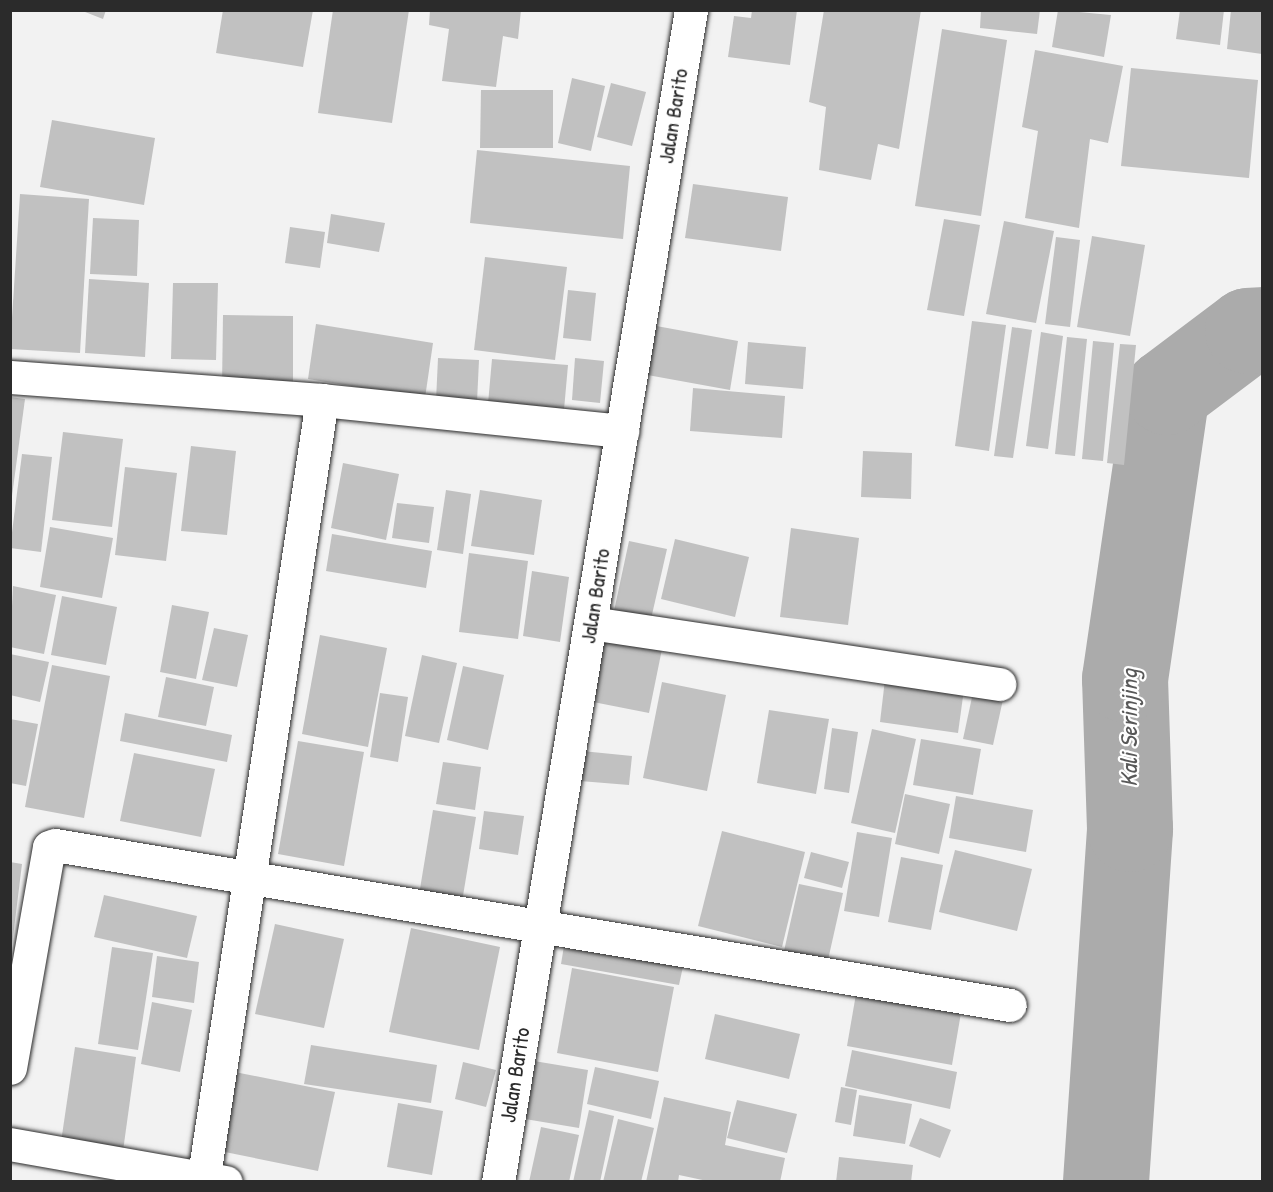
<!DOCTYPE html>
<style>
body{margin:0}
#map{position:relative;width:1273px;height:1192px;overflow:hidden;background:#f2f2f2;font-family:"Patrick Hand",sans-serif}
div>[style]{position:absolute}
.river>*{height:86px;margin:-43px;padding:0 43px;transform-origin:43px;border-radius:43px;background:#ababab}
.building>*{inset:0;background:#c1c1c1}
.roads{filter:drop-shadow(0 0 2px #2b2b2b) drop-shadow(0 0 2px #2b2b2b)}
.minor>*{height:33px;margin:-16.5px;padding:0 16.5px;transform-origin:16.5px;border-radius:16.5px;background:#fff}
span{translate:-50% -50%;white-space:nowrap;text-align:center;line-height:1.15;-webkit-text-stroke:4.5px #fff;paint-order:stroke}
.street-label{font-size:22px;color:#2b2b2b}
.water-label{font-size:24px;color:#585858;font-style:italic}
.frame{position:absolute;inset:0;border:12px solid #2b2b2b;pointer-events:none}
</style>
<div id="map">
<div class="river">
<i style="left:1106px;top:1182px;width:354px;rotate:-86.1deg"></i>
<i style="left:1130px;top:829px;width:150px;rotate:-91.9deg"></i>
<i style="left:1125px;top:679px;width:290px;rotate:-81.7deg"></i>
<i style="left:1167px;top:392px;width:101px;rotate:-37deg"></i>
<i style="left:1248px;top:331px;width:14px;rotate:-4deg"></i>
</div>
<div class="building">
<i style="clip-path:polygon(80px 10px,106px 10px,103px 19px)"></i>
<i style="clip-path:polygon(223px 10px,313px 10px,303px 67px,216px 53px)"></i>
<i style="clip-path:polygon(333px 10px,409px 10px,392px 123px,318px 113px)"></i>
<i style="clip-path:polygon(430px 10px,521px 10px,518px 39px,503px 36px,496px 87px,442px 81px,449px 29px,429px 25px)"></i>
<i style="clip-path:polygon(752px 10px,797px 10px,790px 65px,728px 57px,734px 16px,751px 18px)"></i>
<i style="clip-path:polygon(824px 10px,921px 10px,899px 149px,878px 144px,871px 180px,819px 170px,826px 107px,809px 102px)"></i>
<i style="clip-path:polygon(981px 10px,1040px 10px,1037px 34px,980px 28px)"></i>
<i style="clip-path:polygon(1058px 10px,1111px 15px,1104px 57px,1052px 47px)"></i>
<i style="clip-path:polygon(1180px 10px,1224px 10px,1220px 45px,1176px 39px)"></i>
<i style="clip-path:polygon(1231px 10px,1262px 10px,1262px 54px,1227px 49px)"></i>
<i style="clip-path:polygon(942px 29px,1007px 40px,981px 216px,915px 206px)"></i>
<i style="clip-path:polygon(1035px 50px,1123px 66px,1108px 143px,1090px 139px,1079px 228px,1025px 218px,1038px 131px,1022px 127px)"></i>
<i style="clip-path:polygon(1131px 68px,1258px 80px,1249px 178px,1121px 166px)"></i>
<i style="clip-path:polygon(572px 78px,605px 86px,591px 151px,558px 143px)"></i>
<i style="clip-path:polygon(611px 83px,646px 92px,632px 146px,597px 137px)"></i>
<i style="clip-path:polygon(481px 90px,553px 90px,553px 148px,480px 148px)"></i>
<i style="clip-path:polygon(52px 120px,155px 138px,144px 205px,40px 187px)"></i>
<i style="clip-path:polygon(477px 150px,630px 166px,623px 239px,470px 223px)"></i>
<i style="clip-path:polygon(693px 184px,788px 197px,781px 251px,685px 238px)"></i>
<i style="clip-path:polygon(20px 194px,89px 199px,80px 353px,10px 349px)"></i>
<i style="clip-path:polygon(331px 214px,385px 223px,379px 252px,327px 243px)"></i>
<i style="clip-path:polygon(93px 218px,139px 220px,137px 276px,90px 274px)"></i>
<i style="clip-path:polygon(944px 219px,980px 225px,964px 316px,927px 310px)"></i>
<i style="clip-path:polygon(1004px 221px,1054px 231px,1036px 323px,986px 314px)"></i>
<i style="clip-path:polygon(290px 227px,325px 232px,320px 268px,285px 263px)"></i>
<i style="clip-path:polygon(1092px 236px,1145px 245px,1130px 336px,1077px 327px)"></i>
<i style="clip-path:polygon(1056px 237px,1080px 240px,1070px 327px,1045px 324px)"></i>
<i style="clip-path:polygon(485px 257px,567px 267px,555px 360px,474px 350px)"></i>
<i style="clip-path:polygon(89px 279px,149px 283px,145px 357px,85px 353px)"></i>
<i style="clip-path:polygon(173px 283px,218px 283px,216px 360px,171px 359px)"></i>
<i style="clip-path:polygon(568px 290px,596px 293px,591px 341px,563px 338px)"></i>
<i style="clip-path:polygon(223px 315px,293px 316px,293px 387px,222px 386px)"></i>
<i style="clip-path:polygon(972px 321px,1006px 325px,989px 451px,955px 446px)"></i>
<i style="clip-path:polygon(316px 324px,433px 343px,425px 398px,308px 379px)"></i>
<i style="clip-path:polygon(651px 325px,738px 341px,730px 390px,642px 374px)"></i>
<i style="clip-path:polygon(1012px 327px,1032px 330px,1013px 458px,994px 456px)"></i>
<i style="clip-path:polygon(1041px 332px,1063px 336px,1048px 449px,1026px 446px)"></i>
<i style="clip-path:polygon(1067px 337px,1087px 339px,1075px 456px,1055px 454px)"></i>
<i style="clip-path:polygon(1093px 341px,1114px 343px,1103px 461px,1082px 459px)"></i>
<i style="clip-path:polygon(748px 342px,806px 347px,803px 389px,745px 384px)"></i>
<i style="clip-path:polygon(1120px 344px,1136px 345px,1124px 465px,1107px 463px)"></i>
<i style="clip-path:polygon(438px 358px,479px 360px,477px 402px,436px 401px)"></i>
<i style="clip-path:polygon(575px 358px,604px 361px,600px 403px,572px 400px)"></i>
<i style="clip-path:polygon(492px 359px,568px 365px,563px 421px,487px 415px)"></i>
<i style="clip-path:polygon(693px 388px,785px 396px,782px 438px,690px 431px)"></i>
<i style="clip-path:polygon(10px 397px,25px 399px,12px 496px,10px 496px)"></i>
<i style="clip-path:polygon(63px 432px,123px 439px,112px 527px,52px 520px)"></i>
<i style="clip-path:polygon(191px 446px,236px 451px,227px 535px,181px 531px)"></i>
<i style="clip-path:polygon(863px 451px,912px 453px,911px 499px,861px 497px)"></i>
<i style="clip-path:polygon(22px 454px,52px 457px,41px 552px,10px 548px)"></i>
<i style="clip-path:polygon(343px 463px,399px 474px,386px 540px,331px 528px)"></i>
<i style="clip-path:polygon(125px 467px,177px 473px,166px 561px,115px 555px)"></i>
<i style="clip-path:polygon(446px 490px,471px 494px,463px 554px,437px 550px)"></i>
<i style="clip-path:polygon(480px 490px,542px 500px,534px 555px,471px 546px)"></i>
<i style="clip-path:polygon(397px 503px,434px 507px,429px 543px,392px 538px)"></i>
<i style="clip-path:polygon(50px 527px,113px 538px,102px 598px,40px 587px)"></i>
<i style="clip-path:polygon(791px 528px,859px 538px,848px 625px,780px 617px)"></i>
<i style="clip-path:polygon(332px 534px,432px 551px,426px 588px,326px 571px)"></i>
<i style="clip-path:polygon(675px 539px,749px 557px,735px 617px,661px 599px)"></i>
<i style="clip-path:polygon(629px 541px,667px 549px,651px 619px,614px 611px)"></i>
<i style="clip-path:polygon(469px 553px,528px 561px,518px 639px,459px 632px)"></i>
<i style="clip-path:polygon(532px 571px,569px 577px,560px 642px,523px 636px)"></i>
<i style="clip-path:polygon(13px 586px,56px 595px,44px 654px,10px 647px)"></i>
<i style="clip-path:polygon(62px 596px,117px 607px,106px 665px,51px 655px)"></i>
<i style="clip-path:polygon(172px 605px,209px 612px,196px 679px,160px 672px)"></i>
<i style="clip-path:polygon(214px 628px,248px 635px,237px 687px,202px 680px)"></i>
<i style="clip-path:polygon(320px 635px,387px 648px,368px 747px,302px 734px)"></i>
<i style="clip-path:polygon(596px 636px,662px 649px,649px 713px,583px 700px)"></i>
<i style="clip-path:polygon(10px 654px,49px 662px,40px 702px,10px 695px)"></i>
<i style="clip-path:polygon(422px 655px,457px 663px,439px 743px,405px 736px)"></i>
<i style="clip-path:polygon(52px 665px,110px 676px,84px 818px,25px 807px)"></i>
<i style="clip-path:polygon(463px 666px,504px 675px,488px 750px,447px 740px)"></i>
<i style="clip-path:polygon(886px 671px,965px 682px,958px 733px,880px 722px)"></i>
<i style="clip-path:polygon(166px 677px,214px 687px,206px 726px,158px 717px)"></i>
<i style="clip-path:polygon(662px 682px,726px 695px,707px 791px,643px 778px)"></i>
<i style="clip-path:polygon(974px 688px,1004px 695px,993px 745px,963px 739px)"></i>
<i style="clip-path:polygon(380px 693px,408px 697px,398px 762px,370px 757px)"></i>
<i style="clip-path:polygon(769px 710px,829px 719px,816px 794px,757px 783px)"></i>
<i style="clip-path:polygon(125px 713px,232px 735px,227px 762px,120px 741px)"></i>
<i style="clip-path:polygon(10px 719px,38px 724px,26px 786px,10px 783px)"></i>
<i style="clip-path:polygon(832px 728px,858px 732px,849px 793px,824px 789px)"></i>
<i style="clip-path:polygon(872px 729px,916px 739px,895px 833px,851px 823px)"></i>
<i style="clip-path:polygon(921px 739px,981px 749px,973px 795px,913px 785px)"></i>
<i style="clip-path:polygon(298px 741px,364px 752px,344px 866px,278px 854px)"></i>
<i style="clip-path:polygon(582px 751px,632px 756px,629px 785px,580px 781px)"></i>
<i style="clip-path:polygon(134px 753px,215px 769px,201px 837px,120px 821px)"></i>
<i style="clip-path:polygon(443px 762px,481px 767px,475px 810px,436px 804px)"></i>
<i style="clip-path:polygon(905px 794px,950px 804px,939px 854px,895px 844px)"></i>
<i style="clip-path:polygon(956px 796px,1033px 810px,1026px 852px,949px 838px)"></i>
<i style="clip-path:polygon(433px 810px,476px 817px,461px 908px,418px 901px)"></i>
<i style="clip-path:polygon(484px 811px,524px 816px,518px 855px,479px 849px)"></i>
<i style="clip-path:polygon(722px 831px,805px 852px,782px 947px,698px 926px)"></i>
<i style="clip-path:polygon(857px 832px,892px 838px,879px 917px,844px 911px)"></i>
<i style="clip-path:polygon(955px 850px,1032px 869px,1017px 931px,939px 912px)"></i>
<i style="clip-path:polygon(811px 852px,849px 862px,842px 888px,804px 878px)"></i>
<i style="clip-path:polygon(901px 857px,943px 865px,931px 930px,888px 922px)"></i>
<i style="clip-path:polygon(10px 862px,22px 864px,12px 945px,10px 945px)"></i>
<i style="clip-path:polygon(799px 884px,843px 893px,826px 969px,782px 960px)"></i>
<i style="clip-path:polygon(104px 895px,197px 916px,187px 958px,94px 937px)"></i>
<i style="clip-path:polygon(275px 924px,344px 939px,324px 1028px,255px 1014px)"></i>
<i style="clip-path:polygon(411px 928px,500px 947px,479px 1050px,389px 1032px)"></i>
<i style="clip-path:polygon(565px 940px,684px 962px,679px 985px,561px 964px)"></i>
<i style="clip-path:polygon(112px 947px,153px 953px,138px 1050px,98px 1044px)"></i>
<i style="clip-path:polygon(157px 956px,199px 962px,194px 1003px,152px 997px)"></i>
<i style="clip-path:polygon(572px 968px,674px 987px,658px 1072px,557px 1053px)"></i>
<i style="clip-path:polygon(856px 994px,961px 1013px,952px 1065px,847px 1046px)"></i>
<i style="clip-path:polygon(152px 1002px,192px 1010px,180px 1072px,141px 1064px)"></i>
<i style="clip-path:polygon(715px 1014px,800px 1034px,789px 1079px,705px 1059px)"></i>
<i style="clip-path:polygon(311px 1045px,437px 1065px,431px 1103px,304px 1084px)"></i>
<i style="clip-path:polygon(75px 1047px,136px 1057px,123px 1151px,61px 1142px)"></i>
<i style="clip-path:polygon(852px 1050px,957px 1072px,950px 1109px,845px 1086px)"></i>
<i style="clip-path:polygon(534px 1061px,588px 1070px,579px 1128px,525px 1119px)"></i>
<i style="clip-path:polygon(463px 1062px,496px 1070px,486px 1107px,455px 1099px)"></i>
<i style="clip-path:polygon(595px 1067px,659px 1081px,651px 1119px,587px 1104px)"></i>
<i style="clip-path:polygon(225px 1070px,335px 1092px,318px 1171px,210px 1149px)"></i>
<i style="clip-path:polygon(841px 1087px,857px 1090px,851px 1125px,835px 1122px)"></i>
<i style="clip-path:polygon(859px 1095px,912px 1104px,905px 1144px,853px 1136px)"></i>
<i style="clip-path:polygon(664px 1097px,731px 1112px,725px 1145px,785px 1158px,780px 1182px,712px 1182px,679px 1175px,678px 1182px,646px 1182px)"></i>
<i style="clip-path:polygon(737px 1100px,797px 1114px,787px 1153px,727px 1138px)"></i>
<i style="clip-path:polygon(398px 1103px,443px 1111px,432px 1175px,387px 1167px)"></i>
<i style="clip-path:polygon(589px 1110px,614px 1116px,600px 1182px,573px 1182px)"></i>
<i style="clip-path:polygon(920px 1118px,951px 1130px,940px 1158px,909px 1146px)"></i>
<i style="clip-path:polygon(618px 1119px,654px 1128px,641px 1182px,603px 1182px)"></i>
<i style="clip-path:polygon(541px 1127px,579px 1135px,569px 1182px,529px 1182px)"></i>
<i style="clip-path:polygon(839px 1157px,913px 1165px,911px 1182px,836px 1182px)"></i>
</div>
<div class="roads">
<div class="minor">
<i style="left:10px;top:377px;width:313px;rotate:4.2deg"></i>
<i style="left:322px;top:400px;width:302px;rotate:5.9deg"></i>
<i style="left:591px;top:623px;width:413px;rotate:8.5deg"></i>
<i style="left:10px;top:1068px;width:224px;rotate:-80deg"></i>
<i style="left:49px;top:847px;width:6px;rotate:-18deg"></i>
<i style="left:55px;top:845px;width:968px;rotate:9.51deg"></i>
<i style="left:10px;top:1144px;width:219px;rotate:10deg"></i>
<i style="left:203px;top:1182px;width:791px;rotate:-81.35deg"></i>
<i style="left:498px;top:1182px;width:1188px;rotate:-80.65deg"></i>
</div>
</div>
<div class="street-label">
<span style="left:673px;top:116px;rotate:-81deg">Jalan Barito</span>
<span style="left:595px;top:596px;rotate:-81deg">Jalan Barito</span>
<span style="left:515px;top:1075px;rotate:-81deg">Jalan Barito</span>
</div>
<div class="water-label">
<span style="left:1129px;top:728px;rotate:-90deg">Kali Serinjing</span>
</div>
<div class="frame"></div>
</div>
